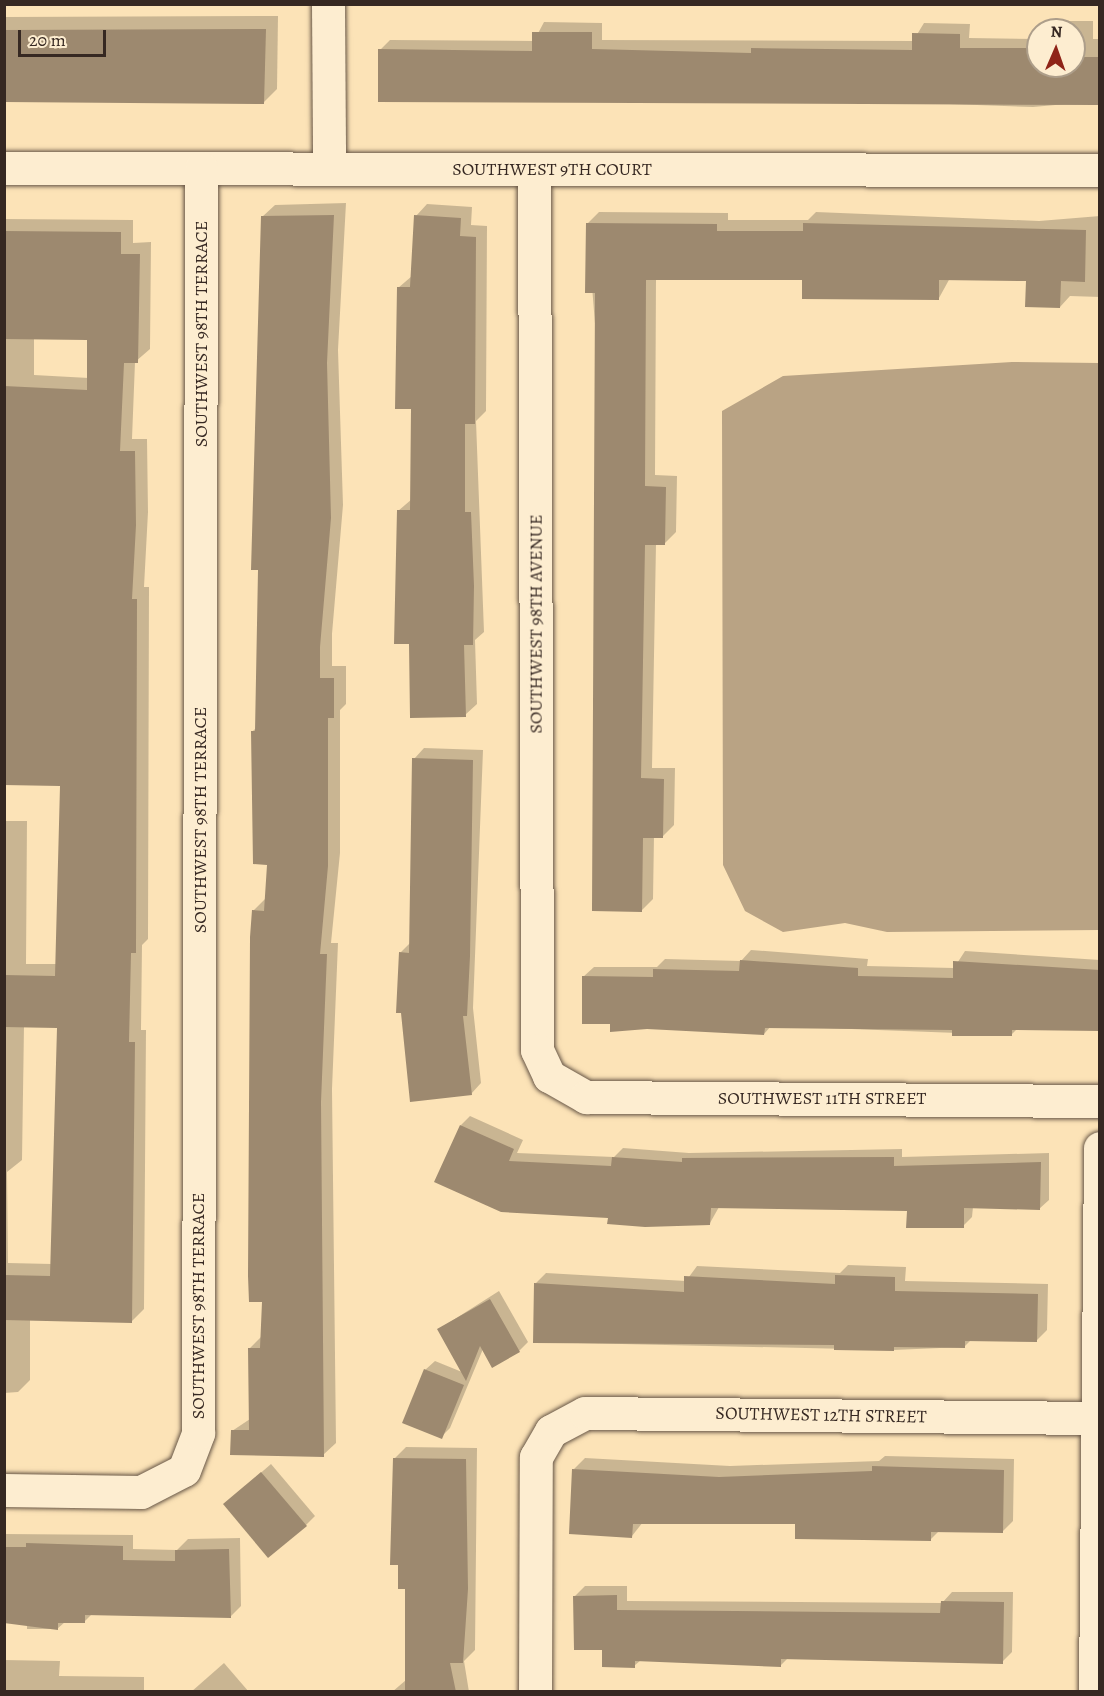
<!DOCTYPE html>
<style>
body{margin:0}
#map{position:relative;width:1104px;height:1696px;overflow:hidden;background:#fce3b7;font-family:Alegreya,serif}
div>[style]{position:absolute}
.water>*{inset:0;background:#b9a384}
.shadow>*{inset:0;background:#0003}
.building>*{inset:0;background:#9d896f}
.roads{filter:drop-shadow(0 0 2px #685747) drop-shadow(0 0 2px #685747)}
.minor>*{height:33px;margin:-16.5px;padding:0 16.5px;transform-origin:16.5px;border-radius:16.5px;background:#fdedd0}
span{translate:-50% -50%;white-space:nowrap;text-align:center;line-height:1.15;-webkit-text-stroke:6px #fdedd0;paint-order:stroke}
.street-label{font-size:18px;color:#362822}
.frame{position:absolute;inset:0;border:6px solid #362822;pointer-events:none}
.north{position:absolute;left:1026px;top:18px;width:60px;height:60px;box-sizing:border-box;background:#fdedd0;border:2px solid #ad9e8a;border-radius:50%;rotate:2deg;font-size:16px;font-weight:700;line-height:24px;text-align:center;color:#362822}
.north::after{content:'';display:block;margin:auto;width:21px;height:27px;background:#8f2418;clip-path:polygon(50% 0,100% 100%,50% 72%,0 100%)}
.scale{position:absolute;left:18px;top:30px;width:88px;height:27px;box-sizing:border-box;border:3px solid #362822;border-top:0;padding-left:8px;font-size:18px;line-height:21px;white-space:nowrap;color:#362822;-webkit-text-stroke:4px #fdedd0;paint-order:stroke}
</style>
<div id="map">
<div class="water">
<i style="clip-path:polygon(1012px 362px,1099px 363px,1099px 930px,887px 932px,845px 923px,783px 932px,745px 911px,723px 865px,722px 411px,783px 376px)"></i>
</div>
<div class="shadow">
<i style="clip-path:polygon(278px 16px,277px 89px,264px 102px,4px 102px,4px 17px)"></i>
<i style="clip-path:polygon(1061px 21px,1093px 21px,1093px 39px,1100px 39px,1100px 101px,1033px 107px,812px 99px,380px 50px,390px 40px,534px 41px,544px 22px,602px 23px,602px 40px,913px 41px,924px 23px,970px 24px,969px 38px,1038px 39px,1038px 66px,1074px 66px,1074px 30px,1053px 30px)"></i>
<i style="clip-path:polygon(346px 203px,338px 350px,343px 505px,332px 634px,332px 666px,346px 666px,346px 704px,340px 710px,340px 853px,331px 943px,338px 943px,332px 1089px,336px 1443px,323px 1455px,232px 1431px,250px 1419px,250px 1348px,262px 1336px,263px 1300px,254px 910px,266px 898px,269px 863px,252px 732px,257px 727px,262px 217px,275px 205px)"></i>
<i style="clip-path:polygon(427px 204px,472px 207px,471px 225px,487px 226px,486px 411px,476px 421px,484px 632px,475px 640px,477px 704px,465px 715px,411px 643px,398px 511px,412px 499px,412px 408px,398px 288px,412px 276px,416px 216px)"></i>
<i style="clip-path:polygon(599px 212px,728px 213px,728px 220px,808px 220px,816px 212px,1039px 221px,1100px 216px,1100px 297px,1070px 296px,1060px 307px,1027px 279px,950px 278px,939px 298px,803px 279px,656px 278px,655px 475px,677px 476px,676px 532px,664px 544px,656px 544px,652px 768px,675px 768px,674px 825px,662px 837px,654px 836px,653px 899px,642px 910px,587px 224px)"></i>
<i style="clip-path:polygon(evenodd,4px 219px,133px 220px,133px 243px,151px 242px,150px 349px,135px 362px,132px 439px,147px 439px,148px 512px,144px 587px,149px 587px,148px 939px,142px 945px,141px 1030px,146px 1030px,144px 1309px,132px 1321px,30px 1319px,30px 1380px,18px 1392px,4px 1393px,4px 219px,34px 338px,89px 338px,89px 378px,34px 375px,34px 338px,4px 219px,6px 783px,62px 784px,57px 964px,26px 964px,27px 821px,6px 821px,6px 783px,4px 219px,24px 1026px,58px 1026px,52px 1264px,8px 1263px,7px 1172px,22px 1160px,24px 1026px)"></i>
<i style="clip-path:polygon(424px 748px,483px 750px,473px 1008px,481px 1083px,471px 1094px,400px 953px,410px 943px,414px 759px)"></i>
<i style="clip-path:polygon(751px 950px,868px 959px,867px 966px,954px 968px,965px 951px,1100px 960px,1100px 1029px,1018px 1028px,1011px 1035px,771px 1026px,764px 1034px,611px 1022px,583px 977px,594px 967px,657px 967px,665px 959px,741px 961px)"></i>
<i style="clip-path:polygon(470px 1116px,523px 1140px,517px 1153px,614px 1157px,623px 1148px,689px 1153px,902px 1149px,902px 1157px,1049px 1153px,1049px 1200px,1039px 1209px,973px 1207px,972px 1217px,963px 1226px,908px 1209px,719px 1207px,710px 1223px,501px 1211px,461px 1125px)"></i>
<i style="clip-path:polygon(848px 1265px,906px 1267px,905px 1281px,1048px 1284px,1047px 1330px,1036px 1341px,972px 1339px,964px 1347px,893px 1350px,534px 1342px,535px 1284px,546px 1273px,686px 1281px,697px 1266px,840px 1273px)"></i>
<i style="clip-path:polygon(499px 1291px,528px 1342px,519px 1351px,483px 1349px,450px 1428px,441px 1437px,425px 1370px,435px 1361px,462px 1372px,439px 1329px)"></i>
<i style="clip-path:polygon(406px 1447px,477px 1448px,475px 1650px,464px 1661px,469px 1692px,392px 1692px,406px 1680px,407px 1588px,394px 1459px)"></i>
<i style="clip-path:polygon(885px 1456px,1014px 1459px,1013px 1521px,1002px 1532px,939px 1531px,931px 1539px,796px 1523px,643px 1522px,632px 1536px,574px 1469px,585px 1458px,730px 1466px,879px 1461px)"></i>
<i style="clip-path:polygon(271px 1464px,315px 1516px,306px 1525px,235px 1495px)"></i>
<i style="clip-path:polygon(4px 1534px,133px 1535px,133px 1549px,177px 1550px,188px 1539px,240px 1538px,241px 1606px,230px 1617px,92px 1614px,84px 1622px,65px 1622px,57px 1629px,27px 1629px,27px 1622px,4px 1622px)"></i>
<i style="clip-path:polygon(585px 1586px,627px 1586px,627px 1601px,942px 1603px,952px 1592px,1013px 1592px,1012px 1652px,1002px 1662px,789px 1657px,780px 1666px,641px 1660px,634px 1666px,604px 1648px,575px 1596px)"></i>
<i style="clip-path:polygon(4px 1660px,60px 1661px,59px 1676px,144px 1677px,144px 1692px,4px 1692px)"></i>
<i style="clip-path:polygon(224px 1663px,249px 1692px,191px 1692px)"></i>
</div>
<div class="building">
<i style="clip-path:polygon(266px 29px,264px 104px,4px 102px,4px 30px)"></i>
<i style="clip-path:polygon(532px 32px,592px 32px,592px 49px,751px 53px,751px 48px,912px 50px,912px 33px,960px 34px,960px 48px,1038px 48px,1038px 66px,1074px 66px,1074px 48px,1083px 48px,1083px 57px,1100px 57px,1100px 105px,378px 102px,378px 49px,532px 51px)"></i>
<i style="clip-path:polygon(334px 215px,327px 363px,331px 518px,320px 647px,320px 678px,334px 678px,334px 718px,328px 718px,328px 866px,320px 954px,327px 954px,321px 1102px,324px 1457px,230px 1455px,231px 1430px,249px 1430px,248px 1348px,260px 1348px,262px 1302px,249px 1302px,248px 1276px,250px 937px,252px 910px,264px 911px,267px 865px,253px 864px,251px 731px,255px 731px,258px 570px,251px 570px,261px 216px)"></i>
<i style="clip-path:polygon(414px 215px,461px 218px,460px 236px,476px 237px,475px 424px,465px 424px,465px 512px,471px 512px,474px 586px,473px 645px,464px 645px,466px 717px,410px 718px,409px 644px,394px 644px,397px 510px,410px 510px,411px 409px,395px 409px,397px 287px,410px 287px)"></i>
<i style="clip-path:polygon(586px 223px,717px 224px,717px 231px,803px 231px,803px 223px,1086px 230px,1085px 282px,1061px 281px,1060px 308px,1025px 307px,1026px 281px,939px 280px,939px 300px,802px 299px,802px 280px,646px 280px,645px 486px,666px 487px,665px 545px,645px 545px,641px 778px,664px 779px,663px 838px,643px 838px,642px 912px,592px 911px,595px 293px,585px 293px)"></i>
<i style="clip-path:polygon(4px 231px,121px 232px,121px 254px,140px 254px,138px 363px,124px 363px,120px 451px,135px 451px,136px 525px,132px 599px,137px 599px,136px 953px,131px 953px,129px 1042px,135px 1042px,132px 1323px,4px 1320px,4px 1275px,50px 1276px,57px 1028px,4px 1027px,4px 975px,55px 976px,60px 786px,4px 785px,4px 386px,87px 390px,87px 340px,4px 339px)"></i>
<i style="clip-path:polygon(412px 758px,473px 760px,470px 956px,467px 1016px,463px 1016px,472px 1095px,410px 1102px,401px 1013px,396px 1013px,399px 952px,409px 953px)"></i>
<i style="clip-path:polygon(740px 960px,858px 968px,858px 976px,953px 978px,953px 961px,1100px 970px,1100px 1031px,1012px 1030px,1012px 1036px,952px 1036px,952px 1030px,765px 1028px,764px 1035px,647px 1029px,610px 1032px,610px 1024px,582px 1024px,582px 976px,653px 977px,653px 969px,739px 971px)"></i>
<i style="clip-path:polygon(460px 1125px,514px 1149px,509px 1161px,611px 1166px,612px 1157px,682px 1162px,682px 1158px,894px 1157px,894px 1166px,1041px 1162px,1040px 1210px,964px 1208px,964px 1228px,906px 1228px,907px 1211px,711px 1208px,710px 1225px,645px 1227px,607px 1224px,608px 1218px,501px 1212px,434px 1182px)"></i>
<i style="clip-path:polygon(835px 1275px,895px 1277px,895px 1291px,1038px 1294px,1037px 1342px,965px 1341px,965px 1348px,894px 1347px,894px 1351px,834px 1350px,834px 1345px,533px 1343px,534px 1283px,684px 1292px,684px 1276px,835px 1284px)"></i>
<i style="clip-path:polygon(490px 1299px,520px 1352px,492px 1368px,480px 1346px,466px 1381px,437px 1329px)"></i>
<i style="clip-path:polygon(424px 1369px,464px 1385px,442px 1439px,402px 1423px)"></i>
<i style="clip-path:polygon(393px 1458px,466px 1459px,468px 1589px,463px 1663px,450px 1663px,456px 1692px,405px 1692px,405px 1589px,398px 1589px,398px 1565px,390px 1565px)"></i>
<i style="clip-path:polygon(872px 1466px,1004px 1470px,1003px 1533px,931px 1532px,931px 1541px,795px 1539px,795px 1524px,633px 1524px,632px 1538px,569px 1534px,572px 1469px,719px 1477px,872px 1471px)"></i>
<i style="clip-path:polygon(261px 1472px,307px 1526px,268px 1558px,223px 1504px)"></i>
<i style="clip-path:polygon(26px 1543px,123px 1546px,123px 1560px,175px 1561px,175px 1550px,229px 1549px,231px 1618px,85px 1615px,85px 1623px,58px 1623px,58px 1630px,4px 1623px,4px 1547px,26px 1547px)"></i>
<i style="clip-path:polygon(617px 1595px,617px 1610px,940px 1613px,941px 1601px,1004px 1602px,1003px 1664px,781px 1659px,781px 1667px,635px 1661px,635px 1668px,602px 1667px,602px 1650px,574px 1650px,573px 1596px)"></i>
</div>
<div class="roads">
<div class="minor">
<i style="left:328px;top:4px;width:163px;rotate:89.6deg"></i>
<i style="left:4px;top:168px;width:1096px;rotate:0.1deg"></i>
<i style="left:534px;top:169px;width:881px;rotate:89.8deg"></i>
<i style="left:537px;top:1050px;width:29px;rotate:65deg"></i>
<i style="left:549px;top:1076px;width:43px;rotate:29.6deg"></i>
<i style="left:586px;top:1097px;width:514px;rotate:0.45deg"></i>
<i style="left:4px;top:1490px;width:137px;rotate:0.8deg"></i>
<i style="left:141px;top:1492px;width:48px;rotate:-27.1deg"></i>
<i style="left:184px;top:1470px;width:40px;rotate:-69deg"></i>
<i style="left:198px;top:1433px;width:1265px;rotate:-89.86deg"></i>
<i style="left:535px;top:1692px;width:235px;rotate:-89.8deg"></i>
<i style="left:536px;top:1457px;width:30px;rotate:-60deg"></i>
<i style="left:551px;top:1431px;width:38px;rotate:-28deg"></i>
<i style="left:585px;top:1413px;width:511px;rotate:0.56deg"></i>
<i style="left:1095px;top:1692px;width:544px;rotate:-89.47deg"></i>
</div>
</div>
<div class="street-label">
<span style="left:552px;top:169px">SOUTHWEST 9TH COURT</span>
<span style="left:201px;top:334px;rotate:-90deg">SOUTHWEST 98TH TERRACE</span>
<span style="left:536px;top:624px;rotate:-90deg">SOUTHWEST 98TH AVENUE</span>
<span style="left:200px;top:820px;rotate:-90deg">SOUTHWEST 98TH TERRACE</span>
<span style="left:822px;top:1098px">SOUTHWEST 11TH STREET</span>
<span style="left:198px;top:1306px;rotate:-90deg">SOUTHWEST 98TH TERRACE</span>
<span style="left:821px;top:1415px;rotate:1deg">SOUTHWEST 12TH STREET</span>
</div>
<div class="frame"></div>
<div class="north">N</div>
<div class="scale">20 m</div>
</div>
